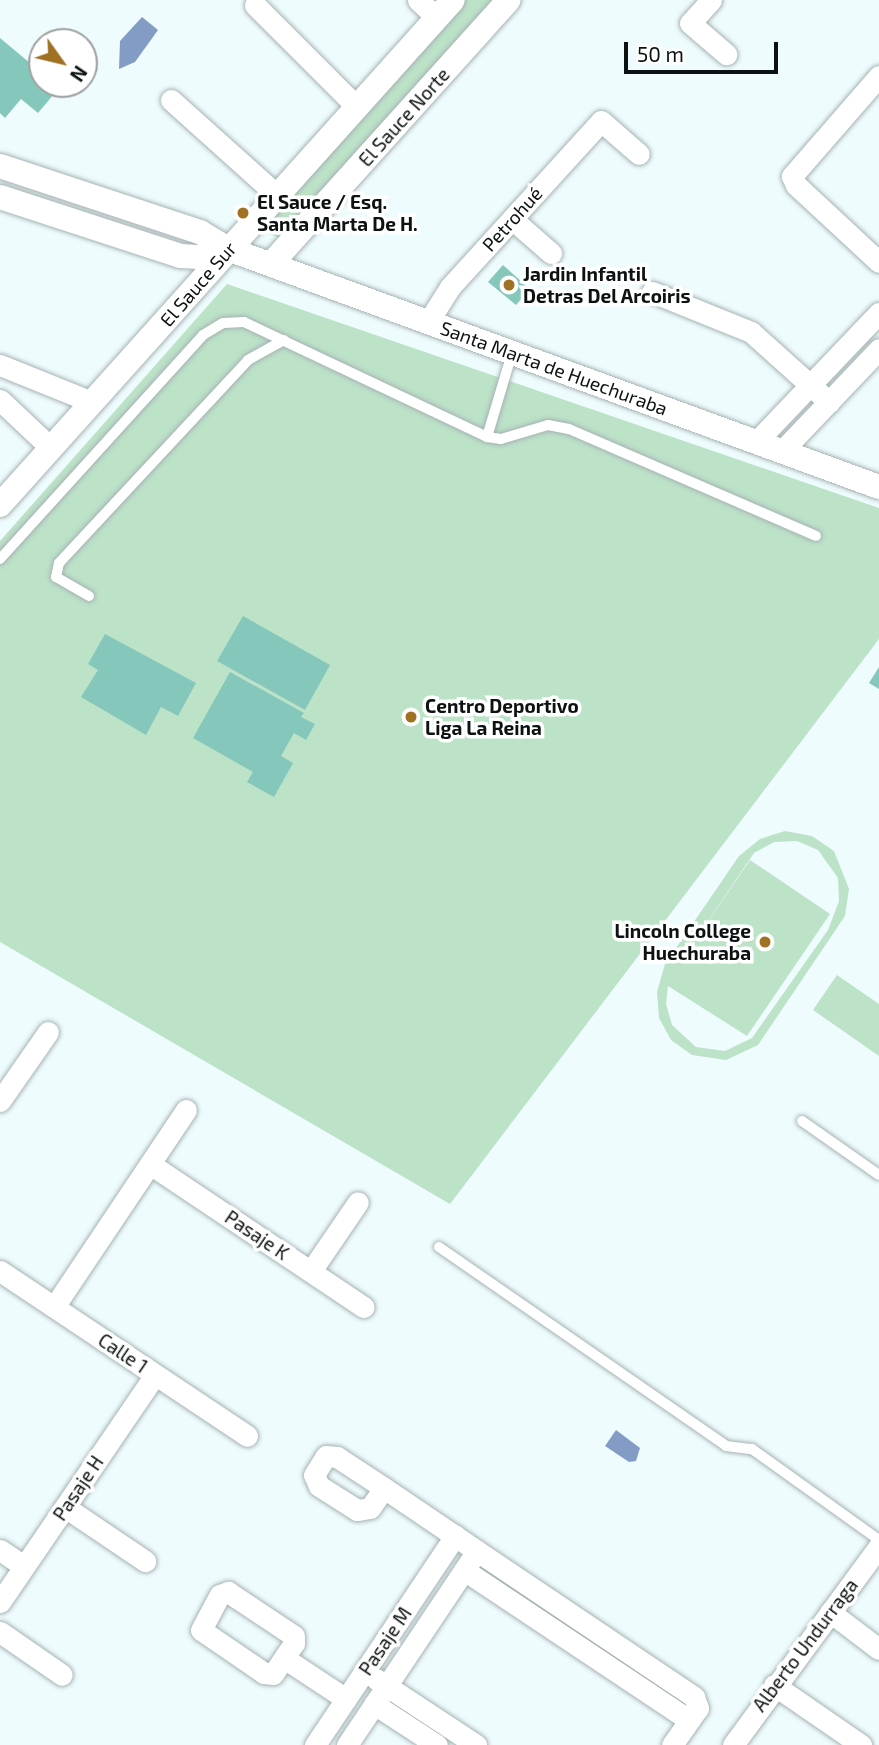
<!DOCTYPE html>
<meta charset="utf-8">
<style>
body{margin:0}
#map{position:relative;width:879px;height:1745px;overflow:hidden;background:#effcfe;font-family:"Exo 2",sans-serif}
div>[style]{position:absolute}
.green>*{inset:0;background:#bce2c8}
.water>*{inset:0;background:#829cc6}
.building>*{inset:0;background:#86c7bb}
.roads{filter:drop-shadow(0 0 2px #a6b2b3) drop-shadow(0 0 2px #a6b2b3)}
.service>*{height:10px;margin:-5px;padding:0 5px;transform-origin:5px;border-radius:5px;background:#fff}
.minor>*{height:21px;margin:-10.5px;padding:0 10.5px;transform-origin:10.5px;border-radius:10.5px;background:#fff}
.tertiary>*{height:24px;margin:-12px;padding:0 12px;transform-origin:12px;border-radius:12px;background:#fff}
.dots>*{width:19px;height:19px;translate:-50% -50%;box-sizing:border-box;border:4px solid #fff;border-radius:50%}
span{translate:-50% -50%;white-space:nowrap;text-align:center;line-height:1.15;-webkit-text-stroke:7px #fff;paint-order:stroke}
.street-label{font-size:19px;color:#0c1111}
.poi-label{font-size:19px;color:#0c1111;font-weight:700}
.left{translate:0 -50%;text-align:left}
.right{translate:-100% -50%;text-align:right}
.north{position:absolute;left:28px;top:28px;width:70px;height:70px;box-sizing:border-box;background:#fff;border:2px solid #9ea0a0;border-radius:50%;rotate:124deg;font-size:19px;font-weight:700;line-height:28px;text-align:center;color:#0c1111}
.north::after{content:'';display:block;margin:auto;width:24px;height:32px;background:#9f7223;clip-path:polygon(50% 0,100% 100%,50% 72%,0 100%)}
.scale{position:absolute;left:624px;top:42px;width:154px;height:32px;box-sizing:border-box;border:4px solid #0c1111;border-top:0;padding-left:9px;font-size:21px;line-height:24px;white-space:nowrap;color:#0c1111;-webkit-text-stroke:5px #fff;paint-order:stroke}
</style>
<div id="map">
<div class="green">
<i style="clip-path:polygon(451px 0,504px 0,285px 240px,245px 225px)"></i>
<i style="clip-path:polygon(227px 284px,879px 508px,879px 639px,450px 1204px,0 942px,0 541px)"></i>
<i style="clip-path:polygon(evenodd,785px 831px,812px 836px,834px 851px,849px 889px,845px 916px,758px 1045px,726px 1060px,692px 1055px,671px 1040px,659px 1018px,657px 992px,665px 964px,739px 856px,760px 839px,785px 831px,797px 841px,818px 850px,838px 878px,839px 901px,828px 930px,752px 1038px,725px 1051px,696px 1047px,672px 1025px,666px 1004px,668px 986px,747px 1036px,830px 914px,750px 860px,671px 976px,754px 853px,774px 842px,797px 841px)"></i>
<i style="clip-path:polygon(837px 975px,879px 1004px,879px 1056px,813px 1010px)"></i>
</div>
<div class="water">
<i style="clip-path:polygon(142px 17px,158px 30px,135px 62px,119px 69px,120px 41px)"></i>
<i style="clip-path:polygon(616px 1430px,640px 1448px,636px 1461px,629px 1462px,605px 1446px)"></i>
</div>
<div class="building">
<i style="clip-path:polygon(0 38px,42px 73px,42px 84px,59px 88px,38px 113px,21px 99px,5px 118px,0 113px)"></i>
<i style="clip-path:polygon(503px 265px,530px 289px,516px 305px,488px 282px)"></i>
<i style="clip-path:polygon(243px 616px,330px 665px,305px 710px,217px 661px)"></i>
<i style="clip-path:polygon(105px 634px,196px 683px,178px 716px,161px 707px,146px 735px,81px 697px,98px 670px,88px 664px)"></i>
<i style="clip-path:polygon(879px 667px,879px 689px,869px 683px)"></i>
<i style="clip-path:polygon(230px 672px,304px 713px,301px 717px,315px 724px,306px 740px,294px 733px,281px 756px,293px 763px,274px 797px,247px 782px,253px 772px,193px 738px)"></i>
</div>
<div class="roads">
<div class="service">
<i style="left:487px;top:437px;width:88px;rotate:-73.4deg"></i>
<i style="left:0;top:559px;width:302px;rotate:-47.8deg"></i>
<i style="left:203px;top:335px;width:23px;rotate:-31deg"></i>
<i style="left:223px;top:323px;width:21px;rotate:-3deg"></i>
<i style="left:244px;top:322px;width:269px;rotate:25.3deg"></i>
<i style="left:487px;top:437px;width:14px;rotate:8deg"></i>
<i style="left:501px;top:439px;width:49px;rotate:-16.6deg"></i>
<i style="left:548px;top:425px;width:21px;rotate:11deg"></i>
<i style="left:569px;top:429px;width:269px;rotate:23.4deg"></i>
<i style="left:89px;top:596px;width:38px;rotate:-150deg"></i>
<i style="left:56px;top:577px;width:14px;rotate:-78deg"></i>
<i style="left:59px;top:563px;width:277px;rotate:-47deg"></i>
<i style="left:248px;top:360px;width:41px;rotate:-29.1deg"></i>
<i style="left:802px;top:1121px;width:94px;rotate:35deg"></i>
<i style="left:439px;top:1247px;width:349px;rotate:34.7deg"></i>
<i style="left:726px;top:1446px;width:26px;rotate:7deg"></i>
<i style="left:752px;top:1449px;width:156px;rotate:35.6deg"></i>
</div>
<div class="minor">
<i style="left:418px;top:0;width:26px;rotate:43deg"></i>
<i style="left:711px;top:0;width:31px;rotate:132deg"></i>
<i style="left:690px;top:23px;width:48px;rotate:40.7deg"></i>
<i style="left:255px;top:5px;width:144px;rotate:45deg"></i>
<i style="left:879px;top:76px;width:133px;rotate:131deg"></i>
<i style="left:792px;top:176px;width:10px;rotate:66deg"></i>
<i style="left:796px;top:185px;width:113px;rotate:42.9deg"></i>
<i style="left:171px;top:100px;width:142px;rotate:41.9deg"></i>
<i style="left:512px;top:219px;width:52px;rotate:41.1deg"></i>
<i style="left:652px;top:292px;width:107px;rotate:22deg"></i>
<i style="left:751px;top:332px;width:105px;rotate:41.9deg"></i>
<i style="left:428px;top:322px;width:41px;rotate:-57.8deg"></i>
<i style="left:450px;top:287px;width:224px;rotate:-47.7deg"></i>
<i style="left:601px;top:121px;width:50px;rotate:41deg"></i>
<i style="left:0;top:365px;width:99px;rotate:21.9deg"></i>
<i style="left:0;top:400px;width:70px;rotate:43.3deg"></i>
<i style="left:756px;top:442px;width:178px;rotate:-46.4deg"></i>
<i style="left:781px;top:452px;width:142px;rotate:-46.4deg"></i>
<i style="left:0;top:1101px;width:84px;rotate:-55.2deg"></i>
<i style="left:150px;top:1164px;width:257px;rotate:33.8deg"></i>
<i style="left:0;top:1271px;width:297px;rotate:33.7deg"></i>
<i style="left:311px;top:1271px;width:83px;rotate:-55.7deg"></i>
<i style="left:54px;top:1307px;width:237px;rotate:-56.2deg"></i>
<i style="left:384px;top:1488px;width:24px;rotate:125deg"></i>
<i style="left:370px;top:1508px;width:13px;rotate:171deg"></i>
<i style="left:357px;top:1510px;width:45px;rotate:-147.7deg"></i>
<i style="left:319px;top:1486px;width:12px;rotate:-114deg"></i>
<i style="left:314px;top:1475px;width:22px;rotate:-58deg"></i>
<i style="left:326px;top:1456px;width:11px;rotate:5deg"></i>
<i style="left:337px;top:1457px;width:56px;rotate:33.4deg"></i>
<i style="left:384px;top:1488px;width:112px;rotate:34.1deg"></i>
<i style="left:477px;top:1551px;width:262px;rotate:33.9deg"></i>
<i style="left:694px;top:1697px;width:12px;rotate:70deg"></i>
<i style="left:698px;top:1708px;width:45px;rotate:125.1deg"></i>
<i style="left:65px;top:1507px;width:97px;rotate:34deg"></i>
<i style="left:0;top:1550px;width:29px;rotate:34deg"></i>
<i style="left:464px;top:1570px;width:270px;rotate:33.7deg"></i>
<i style="left:228px;top:1592px;width:79px;rotate:33.7deg"></i>
<i style="left:294px;top:1636px;width:7px;rotate:90deg"></i>
<i style="left:294px;top:1643px;width:37px;rotate:124deg"></i>
<i style="left:273px;top:1674px;width:9px;rotate:-174deg"></i>
<i style="left:264px;top:1673px;width:76px;rotate:-145.7deg"></i>
<i style="left:201px;top:1630px;width:40px;rotate:-62deg"></i>
<i style="left:220px;top:1595px;width:9px;rotate:-21deg"></i>
<i style="left:0;top:1602px;width:275px;rotate:-55.7deg"></i>
<i style="left:830px;top:1612px;width:61px;rotate:37.1deg"></i>
<i style="left:0;top:1632px;width:75px;rotate:34.7deg"></i>
<i style="left:284px;top:1658px;width:74px;rotate:33.5deg"></i>
<i style="left:376px;top:1679px;width:120px;rotate:33.4deg"></i>
<i style="left:774px;top:1685px;width:106px;rotate:34.6deg"></i>
<i style="left:374px;top:1704px;width:75px;rotate:33.1deg"></i>
<i style="left:315px;top:1745px;width:252px;rotate:-56.2deg"></i>
<i style="left:347px;top:1745px;width:225px;rotate:-56.2deg"></i>
<i style="left:733px;top:1745px;width:247px;rotate:-53.7deg"></i>
</div>
<div class="tertiary">
<i style="left:0;top:166px;width:211px;rotate:18.3deg"></i>
<i style="left:200px;top:232px;width:33px;rotate:31deg"></i>
<i style="left:228px;top:249px;width:693px;rotate:20.08deg"></i>
<i style="left:0;top:197px;width:190px;rotate:18.1deg"></i>
<i style="left:181px;top:256px;width:22px;rotate:3deg"></i>
<i style="left:203px;top:257px;width:26px;rotate:-18deg"></i>
<i style="left:271px;top:264px;width:355px;rotate:-48deg"></i>
<i style="left:0;top:505px;width:678px;rotate:-48.11deg"></i>
</div>
</div>
<div class="dots">
<i style="left:243px;top:213px;background:#9f7223"></i>
<i style="left:509px;top:285px;background:#9f7223"></i>
<i style="left:411px;top:717px;background:#9f7223"></i>
<i style="left:765px;top:942px;background:#9f7223"></i>
</div>
<div class="street-label">
<span style="left:404px;top:117px;rotate:-48deg">El Sauce Norte</span>
<span style="left:512px;top:219px;rotate:-48deg">Petrohué</span>
<span style="left:198px;top:284px;rotate:-49deg">El Sauce Sur</span>
<span style="left:554px;top:368px;rotate:20deg">Santa Marta de Huechuraba</span>
<span style="left:257px;top:1235px;rotate:34deg">Pasaje K</span>
<span style="left:123px;top:1353px;rotate:34deg">Calle 1</span>
<span style="left:78px;top:1488px;rotate:-56deg">Pasaje H</span>
<span style="left:385px;top:1641px;rotate:-56deg">Pasaje M</span>
<span style="left:805px;top:1645px;rotate:-53deg">Alberto Undurraga</span>
</div>
<div class="poi-label">
<span class="left" style="left:257px;top:213px">El Sauce / Esq.<br>Santa Marta De H.</span>
<span class="left" style="left:523px;top:285px">Jardin Infantil<br>Detras Del Arcoiris</span>
<span class="left" style="left:425px;top:717px">Centro Deportivo<br>Liga La Reina</span>
<span class="right" style="left:751px;top:942px">Lincoln College<br>Huechuraba</span>
</div>
<div class="north">N</div>
<div class="scale">50 m</div>
</div>
